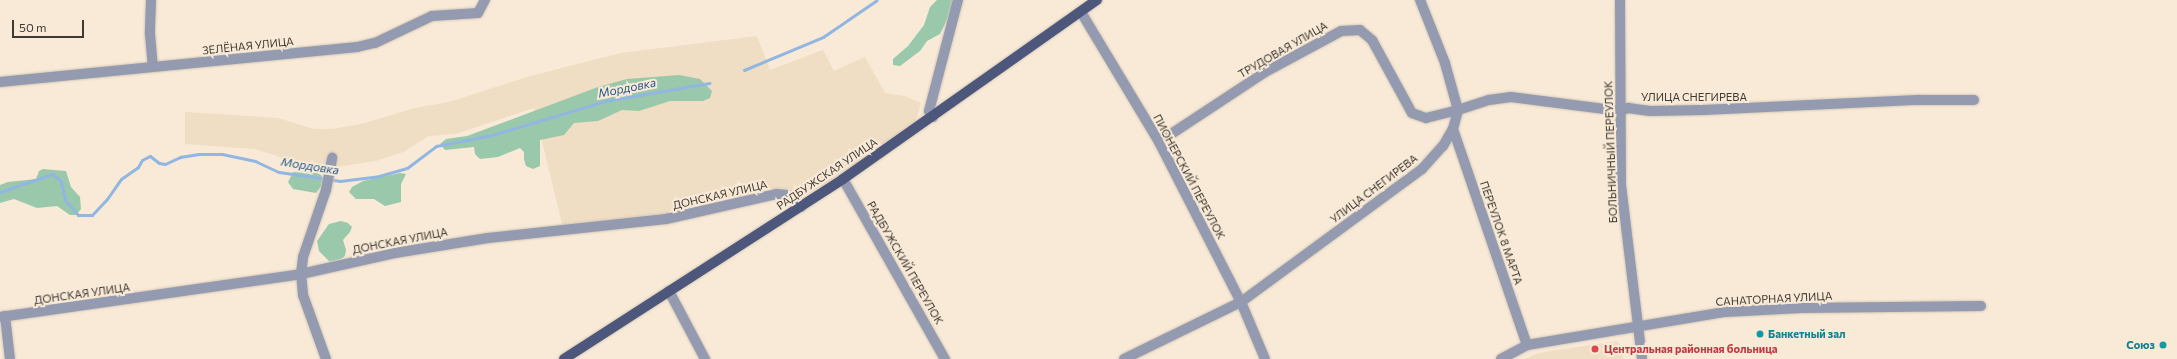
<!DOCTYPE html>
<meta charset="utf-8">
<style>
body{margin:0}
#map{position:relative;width:2177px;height:359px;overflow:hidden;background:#f8ead7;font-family:Commissioner,sans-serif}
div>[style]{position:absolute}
.built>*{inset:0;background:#efddc4}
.green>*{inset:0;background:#99c9aa}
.stream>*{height:3px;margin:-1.5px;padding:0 1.5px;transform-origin:1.5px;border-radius:1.5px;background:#91b6e1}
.roads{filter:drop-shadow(0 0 1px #d3c7b6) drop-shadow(0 0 1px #d3c7b6)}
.minor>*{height:10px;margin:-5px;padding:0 5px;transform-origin:5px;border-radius:5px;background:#949ab0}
.major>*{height:10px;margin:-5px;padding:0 5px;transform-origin:5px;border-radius:5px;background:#4d577c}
.dots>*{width:11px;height:11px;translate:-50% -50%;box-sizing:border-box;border:2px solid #f8ead7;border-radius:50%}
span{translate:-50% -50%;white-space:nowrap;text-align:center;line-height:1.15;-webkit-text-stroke:4px #f8ead7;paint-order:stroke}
.street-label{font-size:11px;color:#403a33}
.culture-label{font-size:11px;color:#0d838f;font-weight:700}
.left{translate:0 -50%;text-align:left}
.right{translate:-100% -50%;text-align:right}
.health-label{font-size:11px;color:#be3a42;font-weight:700}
.water-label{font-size:12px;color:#1e5388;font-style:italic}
.scale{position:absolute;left:12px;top:20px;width:72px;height:18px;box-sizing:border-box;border:2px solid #403a33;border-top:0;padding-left:5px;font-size:12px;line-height:14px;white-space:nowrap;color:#403a33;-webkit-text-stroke:3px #f8ead7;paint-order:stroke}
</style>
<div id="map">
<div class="built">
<i style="clip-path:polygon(757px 36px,770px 70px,823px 50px,834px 71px,865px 57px,885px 93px,904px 96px,921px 103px,917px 117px,915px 122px,869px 156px,807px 195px,788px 192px,699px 210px,563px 228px,534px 108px,455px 134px,429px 136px,403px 152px,376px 161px,336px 167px,311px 167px,255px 149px,185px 144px,185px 112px,278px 118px,314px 129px,333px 129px,365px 123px,415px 108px,449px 102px,527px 77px,621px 53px)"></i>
<i style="clip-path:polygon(1617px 341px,1621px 345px,1623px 359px,1525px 359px,1539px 353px)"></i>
</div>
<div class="green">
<i style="clip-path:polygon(937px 0,955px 0,952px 10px,940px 34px,927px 41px,920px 51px,900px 66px,893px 65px,893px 59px,908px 46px,924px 25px,930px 7px)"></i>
<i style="clip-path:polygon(679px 75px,700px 79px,712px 91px,710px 98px,703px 101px,670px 101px,639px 111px,622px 110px,598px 121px,574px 123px,564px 135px,540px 140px,540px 166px,533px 169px,526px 166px,524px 159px,524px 152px,520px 148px,498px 157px,480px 159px,475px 154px,474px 147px,445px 150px,440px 144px,446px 139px,467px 136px,598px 87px,627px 79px)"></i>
<i style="clip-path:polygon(43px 169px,66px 171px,71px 187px,80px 197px,81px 209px,76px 215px,70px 215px,57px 206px,37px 208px,14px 199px,0 203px,0 185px,8px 182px,36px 179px,39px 171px)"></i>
<i style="clip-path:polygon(293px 172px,317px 173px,321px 175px,324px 180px,322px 185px,316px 193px,293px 189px,288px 182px)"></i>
<i style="clip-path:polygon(400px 173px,406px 174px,401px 184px,401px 202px,385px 206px,374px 199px,356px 199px,349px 192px,352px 187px,363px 181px)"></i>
<i style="clip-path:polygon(341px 221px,348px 223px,352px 227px,350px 232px,343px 240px,346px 250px,345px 256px,341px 259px,330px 262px,319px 251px,317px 241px,329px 224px)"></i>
</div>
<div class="stream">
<i style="left:744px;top:70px;width:86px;rotate:-22.7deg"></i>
<i style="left:823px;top:37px;width:65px;rotate:-34.4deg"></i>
<i style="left:0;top:192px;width:55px;rotate:-19.1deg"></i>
<i style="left:52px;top:174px;width:11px;rotate:38deg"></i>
<i style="left:61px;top:181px;width:19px;rotate:78deg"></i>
<i style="left:65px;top:200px;width:20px;rotate:49deg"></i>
<i style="left:78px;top:215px;width:14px"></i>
<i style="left:92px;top:215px;width:22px;rotate:-47deg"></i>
<i style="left:107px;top:199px;width:24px;rotate:-55deg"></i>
<i style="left:121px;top:179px;width:21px;rotate:-35deg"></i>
<i style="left:138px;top:167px;width:8px;rotate:-60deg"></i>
<i style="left:142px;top:160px;width:9px;rotate:-27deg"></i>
<i style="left:150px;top:156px;width:11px;rotate:38deg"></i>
<i style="left:159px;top:163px;width:6px;rotate:9deg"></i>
<i style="left:165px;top:164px;width:17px;rotate:-25deg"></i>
<i style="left:180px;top:157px;width:19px;rotate:-9deg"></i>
<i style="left:199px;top:154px;width:23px"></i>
<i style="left:222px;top:154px;width:34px;rotate:12deg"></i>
<i style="left:255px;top:161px;width:26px;rotate:25deg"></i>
<i style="left:279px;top:172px;width:62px;rotate:8.4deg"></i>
<i style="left:340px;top:181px;width:39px;rotate:-7deg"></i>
<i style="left:379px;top:176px;width:29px;rotate:-16deg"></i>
<i style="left:407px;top:168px;width:36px;rotate:-37deg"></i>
<i style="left:436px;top:146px;width:57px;rotate:-11.1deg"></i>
<i style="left:492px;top:135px;width:118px;rotate:-16.7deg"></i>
<i style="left:605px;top:101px;width:106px;rotate:-9.8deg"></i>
</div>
<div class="roads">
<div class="minor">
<i style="left:151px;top:0;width:34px;rotate:92deg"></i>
<i style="left:150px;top:34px;width:32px;rotate:85deg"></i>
<i style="left:1620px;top:0;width:185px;rotate:89.7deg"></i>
<i style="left:1621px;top:185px;width:175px;rotate:83.1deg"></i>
<i style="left:1081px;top:12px;width:152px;rotate:59deg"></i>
<i style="left:1159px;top:142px;width:180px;rotate:62.9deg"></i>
<i style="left:1241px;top:302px;width:62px;rotate:67.2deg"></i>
<i style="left:0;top:82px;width:359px;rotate:-5.6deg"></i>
<i style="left:357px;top:47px;width:18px;rotate:-13deg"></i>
<i style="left:375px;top:43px;width:63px;rotate:-25.3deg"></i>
<i style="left:432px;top:16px;width:46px;rotate:-3.7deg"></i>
<i style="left:478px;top:13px;width:15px;rotate:-62deg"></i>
<i style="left:933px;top:117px;width:7px;rotate:-124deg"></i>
<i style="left:929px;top:111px;width:115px;rotate:-75.4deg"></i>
<i style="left:1453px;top:129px;width:228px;rotate:71.1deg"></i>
<i style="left:1159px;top:142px;width:127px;rotate:-33.4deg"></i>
<i style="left:1265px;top:72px;width:86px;rotate:-28.3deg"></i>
<i style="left:1341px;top:31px;width:19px;rotate:-3deg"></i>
<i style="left:1360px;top:30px;width:16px;rotate:40deg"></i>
<i style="left:1372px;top:40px;width:83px;rotate:61.3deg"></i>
<i style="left:1412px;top:113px;width:15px;rotate:20deg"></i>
<i style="left:1426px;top:118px;width:33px;rotate:-14deg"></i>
<i style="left:1458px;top:110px;width:49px;rotate:-105.5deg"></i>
<i style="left:1445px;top:63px;width:68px;rotate:-111.6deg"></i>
<i style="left:843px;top:179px;width:207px;rotate:60.5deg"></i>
<i style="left:669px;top:291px;width:77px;rotate:62.1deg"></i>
<i style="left:5px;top:316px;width:43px;rotate:83.4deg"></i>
<i style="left:0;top:317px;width:304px;rotate:-8.1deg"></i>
<i style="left:301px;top:274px;width:96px;rotate:-12.6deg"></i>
<i style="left:395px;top:253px;width:94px;rotate:-9.2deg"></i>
<i style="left:488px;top:238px;width:179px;rotate:-6.1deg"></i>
<i style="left:666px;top:219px;width:114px;rotate:-12.7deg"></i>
<i style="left:777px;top:194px;width:10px;rotate:6deg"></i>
<i style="left:787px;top:195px;width:9px;rotate:27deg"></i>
<i style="left:795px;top:199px;width:10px;rotate:53deg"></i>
<i style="left:326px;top:359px;width:68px;rotate:-109.8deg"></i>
<i style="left:303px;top:295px;width:21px;rotate:-95deg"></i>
<i style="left:301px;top:274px;width:17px;rotate:-83deg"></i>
<i style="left:303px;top:257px;width:71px;rotate:-71.1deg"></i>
<i style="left:326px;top:190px;width:33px;rotate:-79deg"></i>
<i style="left:1124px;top:359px;width:130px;rotate:-26deg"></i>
<i style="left:1241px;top:302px;width:225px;rotate:-36.3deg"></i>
<i style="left:1422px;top:169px;width:31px;rotate:-48deg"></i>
<i style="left:1443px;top:146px;width:20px;rotate:-60deg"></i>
<i style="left:1453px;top:129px;width:20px;rotate:-75deg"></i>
<i style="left:1458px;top:110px;width:33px;rotate:-18deg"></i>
<i style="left:1489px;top:100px;width:22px;rotate:-8deg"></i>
<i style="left:1511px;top:97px;width:110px;rotate:7.3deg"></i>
<i style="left:1620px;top:111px;width:9px;rotate:-21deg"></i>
<i style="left:1628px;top:108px;width:22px;rotate:8deg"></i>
<i style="left:1650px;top:111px;width:53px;rotate:-1.1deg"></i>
<i style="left:1703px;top:110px;width:215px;rotate:-2.7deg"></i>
<i style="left:1918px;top:100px;width:56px"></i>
<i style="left:1501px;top:359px;width:30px;rotate:-28deg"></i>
<i style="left:1527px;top:345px;width:201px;rotate:-9.5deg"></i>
<i style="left:1725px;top:312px;width:76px;rotate:-3deg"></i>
<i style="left:1801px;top:308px;width:180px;rotate:-0.6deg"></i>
</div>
<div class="major">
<i style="left:564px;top:359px;width:332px;rotate:-32.8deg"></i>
<i style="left:843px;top:179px;width:311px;rotate:-35.2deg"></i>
</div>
</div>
<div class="dots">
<i style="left:1760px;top:334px;background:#0f9aa8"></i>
<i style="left:2163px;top:345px;background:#0f9aa8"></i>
<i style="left:1595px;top:349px;background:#e0444e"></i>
</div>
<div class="street-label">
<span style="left:248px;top:46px;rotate:-6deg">ЗЕЛЁНАЯ УЛИЦА</span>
<span style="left:1283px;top:50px;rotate:-30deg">ТРУДОВАЯ УЛИЦА</span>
<span style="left:1694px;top:97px">УЛИЦА СНЕГИРЕВА</span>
<span style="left:1611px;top:152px;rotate:-92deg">БОЛЬНИЧНЫЙ ПЕРЕУЛОК</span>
<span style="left:827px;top:174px;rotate:-34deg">РАДБУЖСКАЯ УЛИЦА</span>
<span style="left:1189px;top:177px;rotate:62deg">ПИОНЕРСКИЙ ПЕРЕУЛОК</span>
<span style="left:1374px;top:189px;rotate:-37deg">УЛИЦА СНЕГИРЕВА</span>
<span style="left:720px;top:195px;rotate:-13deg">ДОНСКАЯ УЛИЦА</span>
<span style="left:1501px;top:233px;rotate:71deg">ПЕРЕУЛОК 8 МАРТА</span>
<span style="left:400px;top:241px;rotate:-11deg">ДОНСКАЯ УЛИЦА</span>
<span style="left:905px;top:263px;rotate:60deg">РАДБУЖСКИЙ ПЕРЕУЛОК</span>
<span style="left:82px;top:294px;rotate:-8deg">ДОНСКАЯ УЛИЦА</span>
<span style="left:1774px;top:299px;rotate:-3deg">САНАТОРНАЯ УЛИЦА</span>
</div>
<div class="culture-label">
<span class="left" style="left:1768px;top:334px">Банкетный зал</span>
<span class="right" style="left:2155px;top:345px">Союз</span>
</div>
<div class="health-label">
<span class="left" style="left:1604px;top:349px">Центральная районная больница</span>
</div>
<div class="water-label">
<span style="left:627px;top:88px;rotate:-11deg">Мордовка</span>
<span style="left:310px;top:166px;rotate:9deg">Мордовка</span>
</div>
<div class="scale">50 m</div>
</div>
